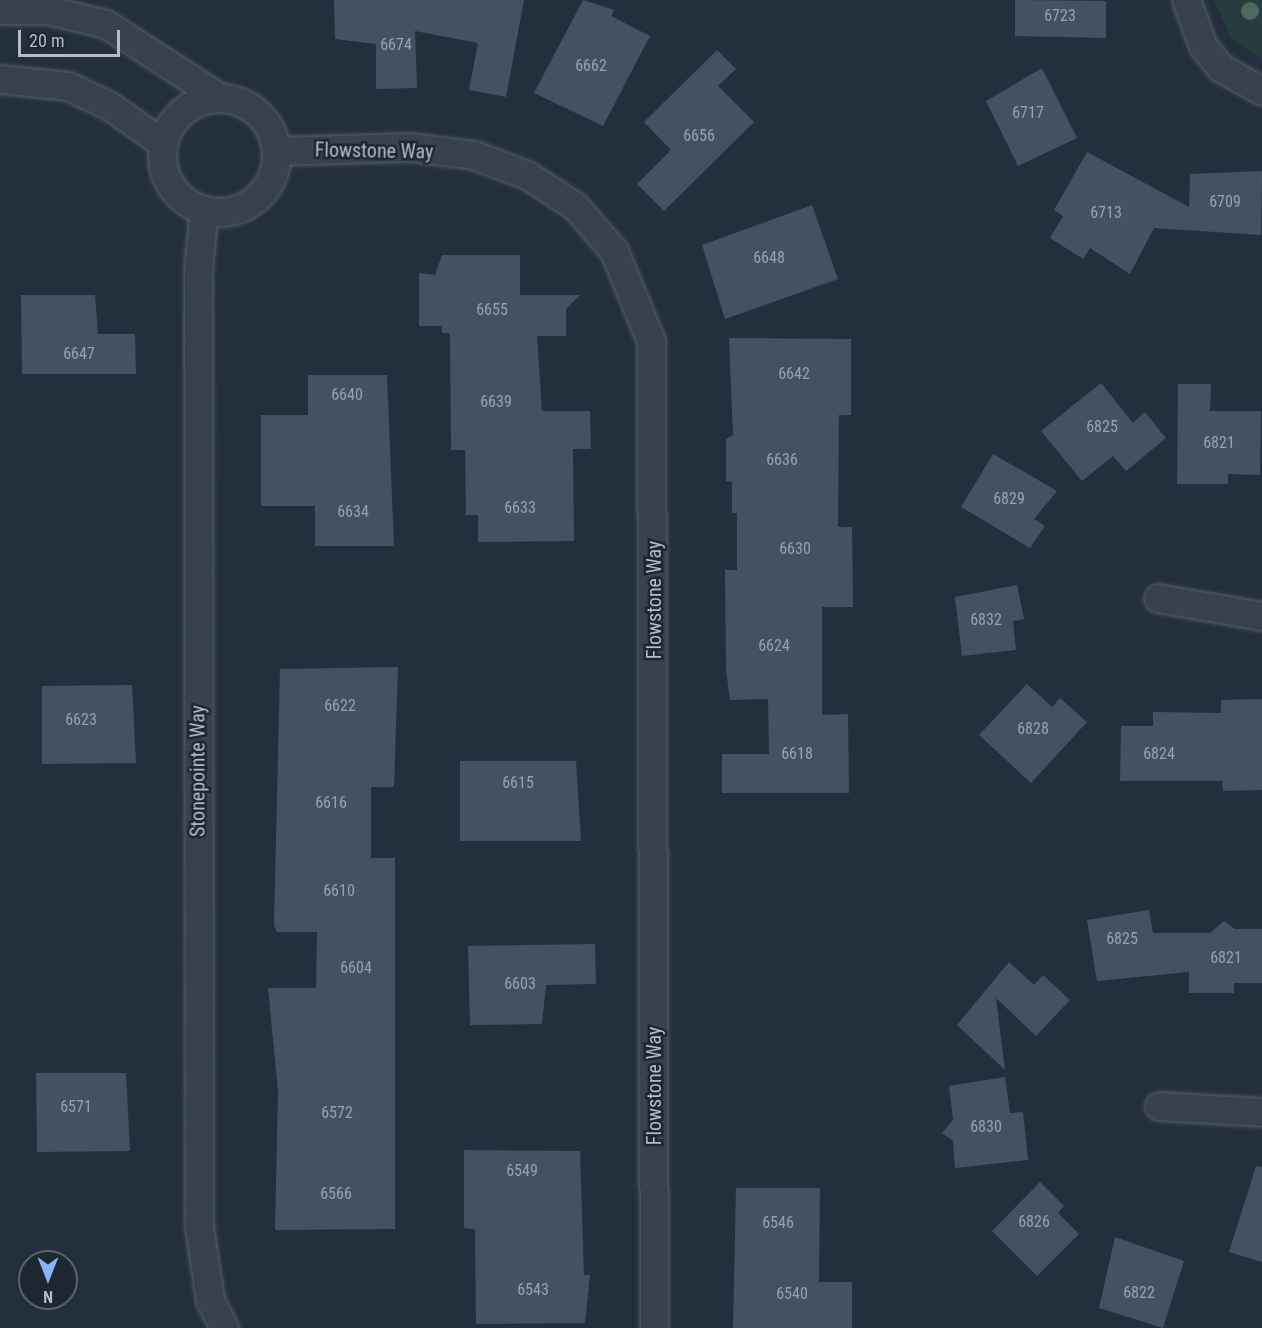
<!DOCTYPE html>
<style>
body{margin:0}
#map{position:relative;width:1262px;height:1328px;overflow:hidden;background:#242f3e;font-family:"Roboto Condensed",sans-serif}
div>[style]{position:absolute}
.green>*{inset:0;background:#263c3f}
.building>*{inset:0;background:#455162}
.roads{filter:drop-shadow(0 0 2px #565f6c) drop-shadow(0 0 2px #565f6c)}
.minor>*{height:27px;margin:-13.5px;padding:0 13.5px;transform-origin:13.5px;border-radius:13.5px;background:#38414e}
.minor>.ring{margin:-13.5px;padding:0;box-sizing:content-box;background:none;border:27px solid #38414e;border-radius:50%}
.trees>*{width:18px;height:18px;margin:-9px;border-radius:50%;background:#4b6a5d}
span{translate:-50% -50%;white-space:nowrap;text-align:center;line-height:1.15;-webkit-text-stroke:5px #1d2633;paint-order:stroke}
.number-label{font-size:16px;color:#98a1af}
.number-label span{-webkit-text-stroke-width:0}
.street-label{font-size:20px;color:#b4bcc9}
.north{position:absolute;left:18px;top:1250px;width:60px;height:60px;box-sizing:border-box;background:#1d2633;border:2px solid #59626f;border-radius:50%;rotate:180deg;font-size:16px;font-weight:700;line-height:24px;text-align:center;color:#b4bcc9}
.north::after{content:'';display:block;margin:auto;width:21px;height:27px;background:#8ab4f8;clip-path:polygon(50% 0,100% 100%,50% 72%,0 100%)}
.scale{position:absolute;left:18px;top:30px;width:102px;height:27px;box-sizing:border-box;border:3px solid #b4bcc9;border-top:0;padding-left:8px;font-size:18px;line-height:21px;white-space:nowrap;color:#b4bcc9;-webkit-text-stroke:4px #1d2633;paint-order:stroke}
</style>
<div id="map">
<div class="green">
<i style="clip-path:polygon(1214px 0,1262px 0,1262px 60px,1231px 38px)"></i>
</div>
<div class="building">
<i style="clip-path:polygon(334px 0,524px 0,506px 97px,469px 90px,478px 43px,415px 31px,417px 88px,376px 89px,376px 44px,335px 39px)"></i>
<i style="clip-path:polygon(583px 0,614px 10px,611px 16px,650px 36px,603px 126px,534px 93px)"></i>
<i style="clip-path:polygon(1015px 0,1106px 1px,1106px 38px,1015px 36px)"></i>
<i style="clip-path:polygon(717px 50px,736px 69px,718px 86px,754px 122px,664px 211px,637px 184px,671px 150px,644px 122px)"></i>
<i style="clip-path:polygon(1042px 68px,1077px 138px,1018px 166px,986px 101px)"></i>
<i style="clip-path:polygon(1087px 152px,1189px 207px,1190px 174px,1262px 171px,1261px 235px,1154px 228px,1130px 274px,1090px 248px,1083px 259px,1050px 238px,1063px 216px,1054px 210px)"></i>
<i style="clip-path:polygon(812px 205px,838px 279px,725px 319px,702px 245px)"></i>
<i style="clip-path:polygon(442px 255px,520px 255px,520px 295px,580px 295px,566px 309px,566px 336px,537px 336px,542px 411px,590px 411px,591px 449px,573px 449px,574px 541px,478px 542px,478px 515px,466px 515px,465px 450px,451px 450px,450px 333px,442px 333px,442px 326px,419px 326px,419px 273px,435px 275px)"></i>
<i style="clip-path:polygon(21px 295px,95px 295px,98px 334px,135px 334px,136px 374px,22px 374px)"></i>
<i style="clip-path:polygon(729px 338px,851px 339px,851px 415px,839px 415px,838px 527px,852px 527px,853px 607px,822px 607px,822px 715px,848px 714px,849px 793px,722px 793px,722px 754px,769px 754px,768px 699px,730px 700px,726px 669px,725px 570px,737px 570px,737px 513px,732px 513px,732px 482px,726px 481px,726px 439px,733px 435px)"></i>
<i style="clip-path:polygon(308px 375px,387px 375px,394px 546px,315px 546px,315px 506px,261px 506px,261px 415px,308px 415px)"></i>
<i style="clip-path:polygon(1101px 383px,1133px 423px,1145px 412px,1166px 438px,1126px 471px,1113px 456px,1082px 481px,1041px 431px)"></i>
<i style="clip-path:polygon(1178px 384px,1211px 384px,1210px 411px,1261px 411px,1260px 475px,1228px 474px,1228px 484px,1177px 484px)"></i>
<i style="clip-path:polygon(993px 454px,1057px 491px,1034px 519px,1045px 526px,1030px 548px,961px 507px)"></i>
<i style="clip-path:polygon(1017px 585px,1024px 619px,1013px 621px,1016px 650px,962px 656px,955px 597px)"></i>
<i style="clip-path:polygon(398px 667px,394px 787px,371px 787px,371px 858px,395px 858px,395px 1229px,275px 1230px,278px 1091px,268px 988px,316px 988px,317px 932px,277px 932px,274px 925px,280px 669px)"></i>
<i style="clip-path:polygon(1027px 684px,1052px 707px,1060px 698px,1087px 722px,1031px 783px,979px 735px)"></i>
<i style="clip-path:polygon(132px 685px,136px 763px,42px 764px,42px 686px)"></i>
<i style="clip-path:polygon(1262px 699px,1262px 790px,1223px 791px,1222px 781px,1120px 781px,1121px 726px,1153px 726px,1153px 712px,1221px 713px,1221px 700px)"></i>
<i style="clip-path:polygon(460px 761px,576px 761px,581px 841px,460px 841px)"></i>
<i style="clip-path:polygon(1149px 910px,1153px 933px,1210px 933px,1224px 921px,1235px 929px,1262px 929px,1262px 983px,1234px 983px,1234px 993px,1189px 993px,1189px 972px,1097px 981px,1087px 920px)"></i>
<i style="clip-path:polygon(595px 944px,596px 984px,546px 985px,542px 1024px,470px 1025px,468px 946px)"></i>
<i style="clip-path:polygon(1009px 962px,1034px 985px,1043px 975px,1070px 1000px,1036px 1036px,996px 998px,1005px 1070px,957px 1025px)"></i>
<i style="clip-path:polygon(36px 1073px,126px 1073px,130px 1151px,37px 1152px)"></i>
<i style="clip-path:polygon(1005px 1077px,1010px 1113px,1023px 1112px,1028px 1160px,955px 1168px,953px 1141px,942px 1133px,953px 1120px,949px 1086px)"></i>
<i style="clip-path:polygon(464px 1150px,580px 1151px,584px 1275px,590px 1275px,585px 1323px,476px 1324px,475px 1229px,464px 1228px)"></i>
<i style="clip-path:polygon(1256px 1166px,1262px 1167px,1262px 1262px,1229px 1252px)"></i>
<i style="clip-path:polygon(1040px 1182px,1064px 1206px,1058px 1213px,1079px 1234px,1037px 1276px,992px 1231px)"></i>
<i style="clip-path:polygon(736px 1188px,820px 1188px,819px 1282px,852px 1282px,852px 1328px,733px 1328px)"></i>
<i style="clip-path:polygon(1115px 1237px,1184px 1261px,1163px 1328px,1099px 1308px)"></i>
</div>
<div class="roads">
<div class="minor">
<i style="left:1186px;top:0;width:49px;rotate:69.7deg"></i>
<i style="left:1203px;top:46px;width:28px;rotate:51deg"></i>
<i style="left:1221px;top:68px;width:47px;rotate:29.3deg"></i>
<i style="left:0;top:10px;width:48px"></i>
<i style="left:48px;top:10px;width:60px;rotate:13.6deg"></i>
<i style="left:106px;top:24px;width:135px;rotate:32.9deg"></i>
<i style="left:0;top:79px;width:68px;rotate:5.9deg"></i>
<i style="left:68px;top:86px;width:47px;rotate:25.5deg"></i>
<i style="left:110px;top:106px;width:64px;rotate:35.4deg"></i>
<i class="ring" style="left:162px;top:98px;width:87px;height:87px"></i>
<i style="left:276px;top:151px;width:133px;rotate:-1.7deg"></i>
<i style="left:409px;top:147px;width:65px;rotate:7deg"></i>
<i style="left:474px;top:155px;width:57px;rotate:20.7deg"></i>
<i style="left:527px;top:175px;width:57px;rotate:32.9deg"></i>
<i style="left:575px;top:206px;width:60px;rotate:49.1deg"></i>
<i style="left:614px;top:251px;width:97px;rotate:67.7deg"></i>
<i style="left:651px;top:341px;width:987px;rotate:89.83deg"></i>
<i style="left:204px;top:210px;width:59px;rotate:95.8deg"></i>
<i style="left:198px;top:269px;width:958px;rotate:89.94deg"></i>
<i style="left:199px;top:1227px;width:74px;rotate:81.4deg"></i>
<i style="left:210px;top:1300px;width:31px;rotate:63deg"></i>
<i style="left:1158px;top:598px;width:106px;rotate:9.8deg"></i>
<i style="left:1159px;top:1106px;width:103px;rotate:3.3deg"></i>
</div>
</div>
<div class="trees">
<i style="left:1250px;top:11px"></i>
</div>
<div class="number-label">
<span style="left:1060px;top:16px">6723</span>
<span style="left:396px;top:45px">6674</span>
<span style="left:591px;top:66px">6662</span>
<span style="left:1028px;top:113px">6717</span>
<span style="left:699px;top:136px">6656</span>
<span style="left:1225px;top:202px">6709</span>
<span style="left:1106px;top:213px">6713</span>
<span style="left:769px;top:258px">6648</span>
<span style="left:492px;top:310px">6655</span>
<span style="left:79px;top:354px">6647</span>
<span style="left:794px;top:374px">6642</span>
<span style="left:347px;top:395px">6640</span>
<span style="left:496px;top:402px">6639</span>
<span style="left:1102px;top:427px">6825</span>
<span style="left:1219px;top:443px">6821</span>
<span style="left:782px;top:460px">6636</span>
<span style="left:1009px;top:499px">6829</span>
<span style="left:520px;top:508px">6633</span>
<span style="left:353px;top:512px">6634</span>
<span style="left:795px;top:549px">6630</span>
<span style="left:986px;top:620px">6832</span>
<span style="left:774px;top:646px">6624</span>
<span style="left:340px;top:706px">6622</span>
<span style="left:81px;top:720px">6623</span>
<span style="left:1033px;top:729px">6828</span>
<span style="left:797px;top:754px">6618</span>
<span style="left:1159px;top:754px">6824</span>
<span style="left:518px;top:783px">6615</span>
<span style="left:331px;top:803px">6616</span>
<span style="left:339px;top:891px">6610</span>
<span style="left:1122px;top:939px">6825</span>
<span style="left:1226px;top:958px">6821</span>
<span style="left:356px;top:968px">6604</span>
<span style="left:520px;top:984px">6603</span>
<span style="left:76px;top:1107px">6571</span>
<span style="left:337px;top:1113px">6572</span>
<span style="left:986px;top:1127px">6830</span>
<span style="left:522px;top:1171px">6549</span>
<span style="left:336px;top:1194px">6566</span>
<span style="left:1034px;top:1222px">6826</span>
<span style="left:778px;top:1223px">6546</span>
<span style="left:533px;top:1290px">6543</span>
<span style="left:1139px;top:1293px">6822</span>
<span style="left:792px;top:1294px">6540</span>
</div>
<div class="street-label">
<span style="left:374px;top:151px;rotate:1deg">Flowstone Way</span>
<span style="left:654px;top:600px;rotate:-90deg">Flowstone Way</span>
<span style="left:198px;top:771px;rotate:-90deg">Stonepointe Way</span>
<span style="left:654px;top:1086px;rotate:-90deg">Flowstone Way</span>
</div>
<div class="north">N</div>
<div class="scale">20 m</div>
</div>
